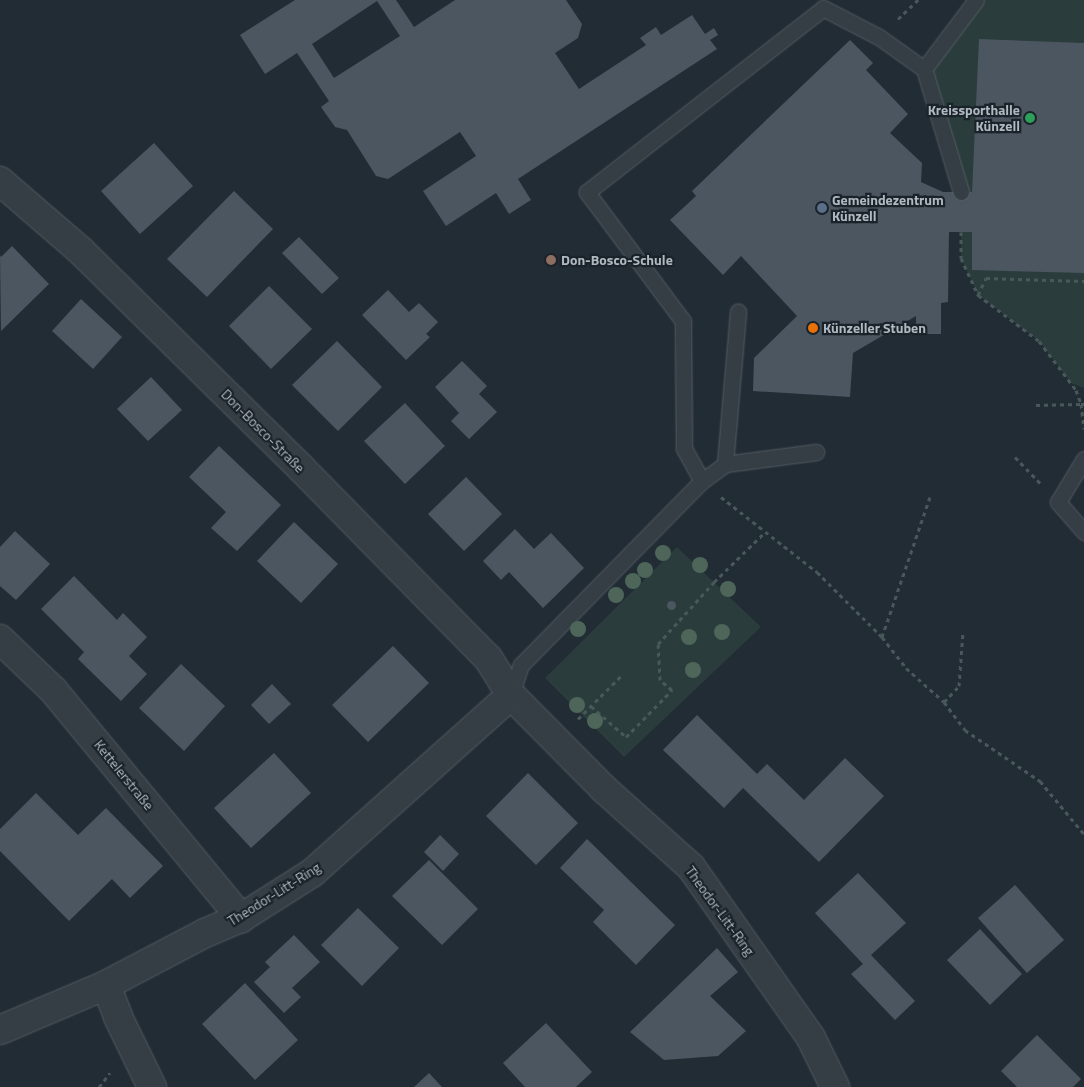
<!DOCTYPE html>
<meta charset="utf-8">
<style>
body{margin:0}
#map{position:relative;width:1084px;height:1087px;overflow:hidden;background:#222c35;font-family:"Titillium Web",sans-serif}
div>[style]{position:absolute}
.green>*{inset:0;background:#2a3c3b}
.building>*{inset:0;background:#4b5660}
.round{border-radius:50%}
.path>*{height:3px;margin-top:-1.5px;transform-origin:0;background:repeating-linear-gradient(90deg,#48595a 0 4px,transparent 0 8px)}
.roads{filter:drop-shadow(0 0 1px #535c63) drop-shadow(0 0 1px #535c63)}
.lane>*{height:15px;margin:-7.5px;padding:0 7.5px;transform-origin:7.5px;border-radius:7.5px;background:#363e45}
.street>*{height:28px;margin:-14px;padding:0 14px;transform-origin:14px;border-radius:14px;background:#363e45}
.trees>*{width:16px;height:16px;margin:-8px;border-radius:50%;background:#4d6659}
.dots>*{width:14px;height:14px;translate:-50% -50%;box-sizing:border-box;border:2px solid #1b232a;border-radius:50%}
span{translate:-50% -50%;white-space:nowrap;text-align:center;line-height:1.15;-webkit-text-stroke:4.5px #1b232a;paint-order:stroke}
.poi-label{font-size:14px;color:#b0b9c2;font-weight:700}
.right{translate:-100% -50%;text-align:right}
.left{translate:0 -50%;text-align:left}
.street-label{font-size:14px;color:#b0b9c2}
</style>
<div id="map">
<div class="green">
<i style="clip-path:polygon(976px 0,1084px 0,1084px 388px,1071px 383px,1039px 341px,978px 295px,961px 258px,961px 192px,924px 69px)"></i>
<i style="clip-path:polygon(677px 547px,761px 627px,624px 757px,545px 678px)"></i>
</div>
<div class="building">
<i style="clip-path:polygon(evenodd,295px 0,396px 0,414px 27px,455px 0,566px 0,582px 24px,578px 38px,555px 53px,579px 89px,646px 45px,640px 38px,656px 27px,661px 35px,692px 15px,705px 34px,714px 28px,718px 35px,710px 40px,717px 49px,518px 179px,531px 200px,509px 214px,496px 193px,446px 226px,423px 191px,476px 156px,460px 132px,388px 179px,376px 176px,347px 130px,335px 127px,321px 107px,329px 101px,297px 53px,265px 74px,240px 35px,295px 0,377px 1px,400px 36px,334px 78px,312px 44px,377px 1px)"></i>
<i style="clip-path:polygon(979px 39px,1084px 43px,1084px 273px,972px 270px,972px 232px,949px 232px,948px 302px,941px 303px,941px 334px,916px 334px,916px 316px,853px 353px,850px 397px,753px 391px,754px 358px,797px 316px,741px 256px,723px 275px,670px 220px,696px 196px,692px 191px,850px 40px,873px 63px,866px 70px,908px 114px,890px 133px,922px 163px,921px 182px,943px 192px,972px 192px)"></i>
<i style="clip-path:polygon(154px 143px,193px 186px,140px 234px,101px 191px)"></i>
<i style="clip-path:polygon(234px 191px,273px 229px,207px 297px,167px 259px)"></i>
<i style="clip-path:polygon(299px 237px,339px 278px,322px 294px,282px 253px)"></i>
<i style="clip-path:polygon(12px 246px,49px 284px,1px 331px,0 255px,1px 257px)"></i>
<i style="clip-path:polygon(269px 286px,312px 329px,271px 369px,229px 326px)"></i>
<i style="clip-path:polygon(388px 290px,409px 312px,419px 303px,438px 322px,426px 334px,430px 337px,406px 360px,362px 315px)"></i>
<i style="clip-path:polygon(81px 299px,122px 337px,93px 369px,52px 331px)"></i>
<i style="clip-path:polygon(337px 341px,382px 387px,338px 431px,292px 385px)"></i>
<i style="clip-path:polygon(462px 361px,487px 386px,479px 394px,497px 412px,469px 439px,451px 421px,459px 413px,435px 387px)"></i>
<i style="clip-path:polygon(151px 377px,182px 410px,148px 441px,117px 409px)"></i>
<i style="clip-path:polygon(405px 403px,445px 446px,405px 484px,364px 441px)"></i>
<i style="clip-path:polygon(219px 446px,281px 505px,237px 551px,211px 528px,226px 512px,189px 477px)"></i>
<i style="clip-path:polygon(466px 477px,502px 514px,464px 551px,428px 514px)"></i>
<i style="clip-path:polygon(294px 522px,338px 564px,301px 603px,257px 561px)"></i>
<i style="clip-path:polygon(515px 529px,534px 549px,551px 533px,584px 568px,543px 608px,509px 572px,501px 580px,483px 561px)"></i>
<i style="clip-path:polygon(15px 531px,50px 564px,16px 600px,0 586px,0 547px)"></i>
<i style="clip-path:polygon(74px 576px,117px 620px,123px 613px,147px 637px,129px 656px,147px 674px,121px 701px,78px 659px,84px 652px,41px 609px)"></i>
<i class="round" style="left:666.5px;top:600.5px;width:9px;height:9px"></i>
<i style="clip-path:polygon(393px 646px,429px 683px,368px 742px,332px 705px)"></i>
<i style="clip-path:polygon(181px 664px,225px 706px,184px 751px,139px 708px)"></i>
<i style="clip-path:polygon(272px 684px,291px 704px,269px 724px,251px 705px)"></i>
<i style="clip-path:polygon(697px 715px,757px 774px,767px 764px,804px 800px,845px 758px,884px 796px,819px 862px,743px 788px,724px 808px,663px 750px)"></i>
<i style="clip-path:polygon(274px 753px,311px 793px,251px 848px,214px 808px)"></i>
<i style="clip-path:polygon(528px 773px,578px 823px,536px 865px,486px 816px)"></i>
<i style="clip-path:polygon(36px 793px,78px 835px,106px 808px,163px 866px,130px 898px,112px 879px,69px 921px,0 851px,0 829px)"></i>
<i style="clip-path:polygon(440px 835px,459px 854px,443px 871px,424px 852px)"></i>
<i style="clip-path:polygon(587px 839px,675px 925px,636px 965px,593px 922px,604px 910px,560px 868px)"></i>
<i style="clip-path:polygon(429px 860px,478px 909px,442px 945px,392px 896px)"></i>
<i style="clip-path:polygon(858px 873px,906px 923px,871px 955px,915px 1001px,895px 1020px,851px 974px,863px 964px,815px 913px)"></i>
<i style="clip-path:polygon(1015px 885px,1064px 940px,1027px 973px,978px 918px)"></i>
<i style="clip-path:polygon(358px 908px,399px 948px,362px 986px,321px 945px)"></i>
<i style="clip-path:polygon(980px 929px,1022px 974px,990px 1005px,947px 960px)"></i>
<i style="clip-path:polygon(294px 935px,320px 962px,292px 988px,301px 997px,284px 1013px,254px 982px,270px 967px,265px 962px)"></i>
<i style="clip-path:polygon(717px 948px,738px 972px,710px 996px,746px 1031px,718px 1056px,664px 1060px,630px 1032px)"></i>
<i style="clip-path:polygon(245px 983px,298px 1040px,255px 1080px,202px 1024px)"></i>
<i style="clip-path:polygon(546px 1023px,592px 1072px,576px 1087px,525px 1087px,503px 1063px)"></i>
<i style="clip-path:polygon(1037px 1035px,1081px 1079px,1073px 1087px,1017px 1087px,1001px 1071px)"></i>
<i style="clip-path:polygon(429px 1073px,442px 1087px,414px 1087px)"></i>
</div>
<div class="path">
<i style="left:898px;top:19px;width:28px;rotate:-44deg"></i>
<i style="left:961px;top:232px;width:26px;rotate:90deg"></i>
<i style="left:961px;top:258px;width:41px;rotate:65.3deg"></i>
<i style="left:978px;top:295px;width:76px;rotate:37deg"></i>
<i style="left:1039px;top:341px;width:61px;rotate:52.9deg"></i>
<i style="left:1076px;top:390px;width:15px;rotate:70deg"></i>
<i style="left:1081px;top:404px;width:3px"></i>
<i style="left:978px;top:295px;width:19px;rotate:-65deg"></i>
<i style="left:986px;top:278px;width:98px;rotate:1.8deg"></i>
<i style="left:1036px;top:405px;width:45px;rotate:-1.3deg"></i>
<i style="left:1081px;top:404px;width:25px;rotate:83deg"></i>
<i style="left:1015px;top:457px;width:37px;rotate:46deg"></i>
<i style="left:721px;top:497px;width:122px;rotate:38deg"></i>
<i style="left:817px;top:572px;width:92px;rotate:45deg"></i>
<i style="left:882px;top:637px;width:39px;rotate:52deg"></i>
<i style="left:906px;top:668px;width:51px;rotate:41.8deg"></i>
<i style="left:944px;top:702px;width:35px;rotate:53deg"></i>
<i style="left:965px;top:730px;width:91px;rotate:34.2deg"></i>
<i style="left:1040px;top:781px;width:69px;rotate:50.3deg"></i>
<i style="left:882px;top:637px;width:148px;rotate:-71.1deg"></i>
<i style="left:944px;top:702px;width:22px;rotate:-47deg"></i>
<i style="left:959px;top:686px;width:55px;rotate:-85.8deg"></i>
<i style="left:591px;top:706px;width:47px;rotate:41.5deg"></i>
<i style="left:626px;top:737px;width:66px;rotate:-45.6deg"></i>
<i style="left:672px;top:690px;width:16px;rotate:-140deg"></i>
<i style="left:660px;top:680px;width:36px;rotate:-93deg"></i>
<i style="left:658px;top:644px;width:84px;rotate:-47.9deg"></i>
<i style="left:714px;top:582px;width:70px;rotate:-44.4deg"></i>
<i style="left:578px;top:719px;width:61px;rotate:-45deg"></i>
<i style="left:99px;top:1087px;width:18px;rotate:-52deg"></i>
</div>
<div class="roads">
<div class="lane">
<i style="left:961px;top:192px;width:128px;rotate:-106.7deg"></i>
<i style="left:924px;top:69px;width:86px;rotate:-53deg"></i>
<i style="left:1084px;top:459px;width:50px;rotate:121.2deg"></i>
<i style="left:1058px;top:502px;width:40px;rotate:49deg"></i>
<i style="left:725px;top:464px;width:92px;rotate:-7.5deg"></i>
<i style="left:702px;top:481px;width:38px;rotate:-119deg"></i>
<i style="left:684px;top:448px;width:127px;rotate:-90.5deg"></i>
<i style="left:683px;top:321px;width:161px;rotate:-126.7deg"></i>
<i style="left:587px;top:192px;width:299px;rotate:-37.9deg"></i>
<i style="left:823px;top:8px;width:63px;rotate:27.4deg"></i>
<i style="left:879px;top:37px;width:55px;rotate:35.4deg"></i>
<i style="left:511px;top:695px;width:32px;rotate:-72deg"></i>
<i style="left:521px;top:665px;width:258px;rotate:-45.5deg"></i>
<i style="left:702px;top:481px;width:29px;rotate:-36deg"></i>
<i style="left:725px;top:464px;width:153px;rotate:-85.1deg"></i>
</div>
<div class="street">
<i style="left:0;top:181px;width:107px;rotate:40.8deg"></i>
<i style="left:81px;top:251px;width:309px;rotate:44.6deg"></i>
<i style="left:301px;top:468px;width:267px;rotate:45.5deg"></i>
<i style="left:488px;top:658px;width:44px;rotate:58.1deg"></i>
<i style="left:511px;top:695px;width:132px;rotate:45.3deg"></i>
<i style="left:604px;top:789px;width:117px;rotate:41.9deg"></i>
<i style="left:691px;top:867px;width:209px;rotate:54.9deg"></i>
<i style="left:811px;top:1038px;width:55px;rotate:63.9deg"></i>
<i style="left:0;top:639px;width:74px;rotate:43.9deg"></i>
<i style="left:53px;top:690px;width:296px;rotate:50.5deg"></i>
<i style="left:106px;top:985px;width:34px;rotate:69deg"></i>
<i style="left:118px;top:1017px;width:78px;rotate:64.1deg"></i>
<i style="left:0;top:1030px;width:115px;rotate:-23deg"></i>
<i style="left:106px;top:985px;width:112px;rotate:-27.7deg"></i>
<i style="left:205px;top:933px;width:39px;rotate:-23deg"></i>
<i style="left:241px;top:918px;width:84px;rotate:-32.4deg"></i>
<i style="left:312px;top:873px;width:267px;rotate:-41.8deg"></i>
</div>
</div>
<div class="trees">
<i style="left:663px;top:553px"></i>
<i style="left:700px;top:565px"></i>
<i style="left:645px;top:570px"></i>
<i style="left:633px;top:581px"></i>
<i style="left:728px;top:589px"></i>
<i style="left:616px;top:595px"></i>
<i style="left:578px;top:629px"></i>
<i style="left:722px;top:632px"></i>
<i style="left:689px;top:637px"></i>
<i style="left:693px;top:670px"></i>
<i style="left:577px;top:705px"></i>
<i style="left:595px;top:721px"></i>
</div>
<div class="dots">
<i style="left:1030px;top:118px;background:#2e9e5b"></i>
<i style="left:822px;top:208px;background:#5c6f8a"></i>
<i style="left:551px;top:260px;background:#8d6e63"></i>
<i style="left:813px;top:328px;background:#e8710a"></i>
</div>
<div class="poi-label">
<span class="right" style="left:1020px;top:118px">Kreissporthalle<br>Künzell</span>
<span class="left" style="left:832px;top:208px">Gemeindezentrum<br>Künzell</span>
<span class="left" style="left:561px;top:260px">Don-Bosco-Schule</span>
<span class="left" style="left:823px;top:328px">Künzeller Stuben</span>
</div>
<div class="street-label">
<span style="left:263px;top:431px;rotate:45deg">Don-Bosco-Straße</span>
<span style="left:124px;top:775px;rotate:51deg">Kettelerstraße</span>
<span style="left:274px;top:894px;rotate:-32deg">Theodor-Litt-Ring</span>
<span style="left:720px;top:911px;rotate:54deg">Theodor-Litt-Ring</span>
</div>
</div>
